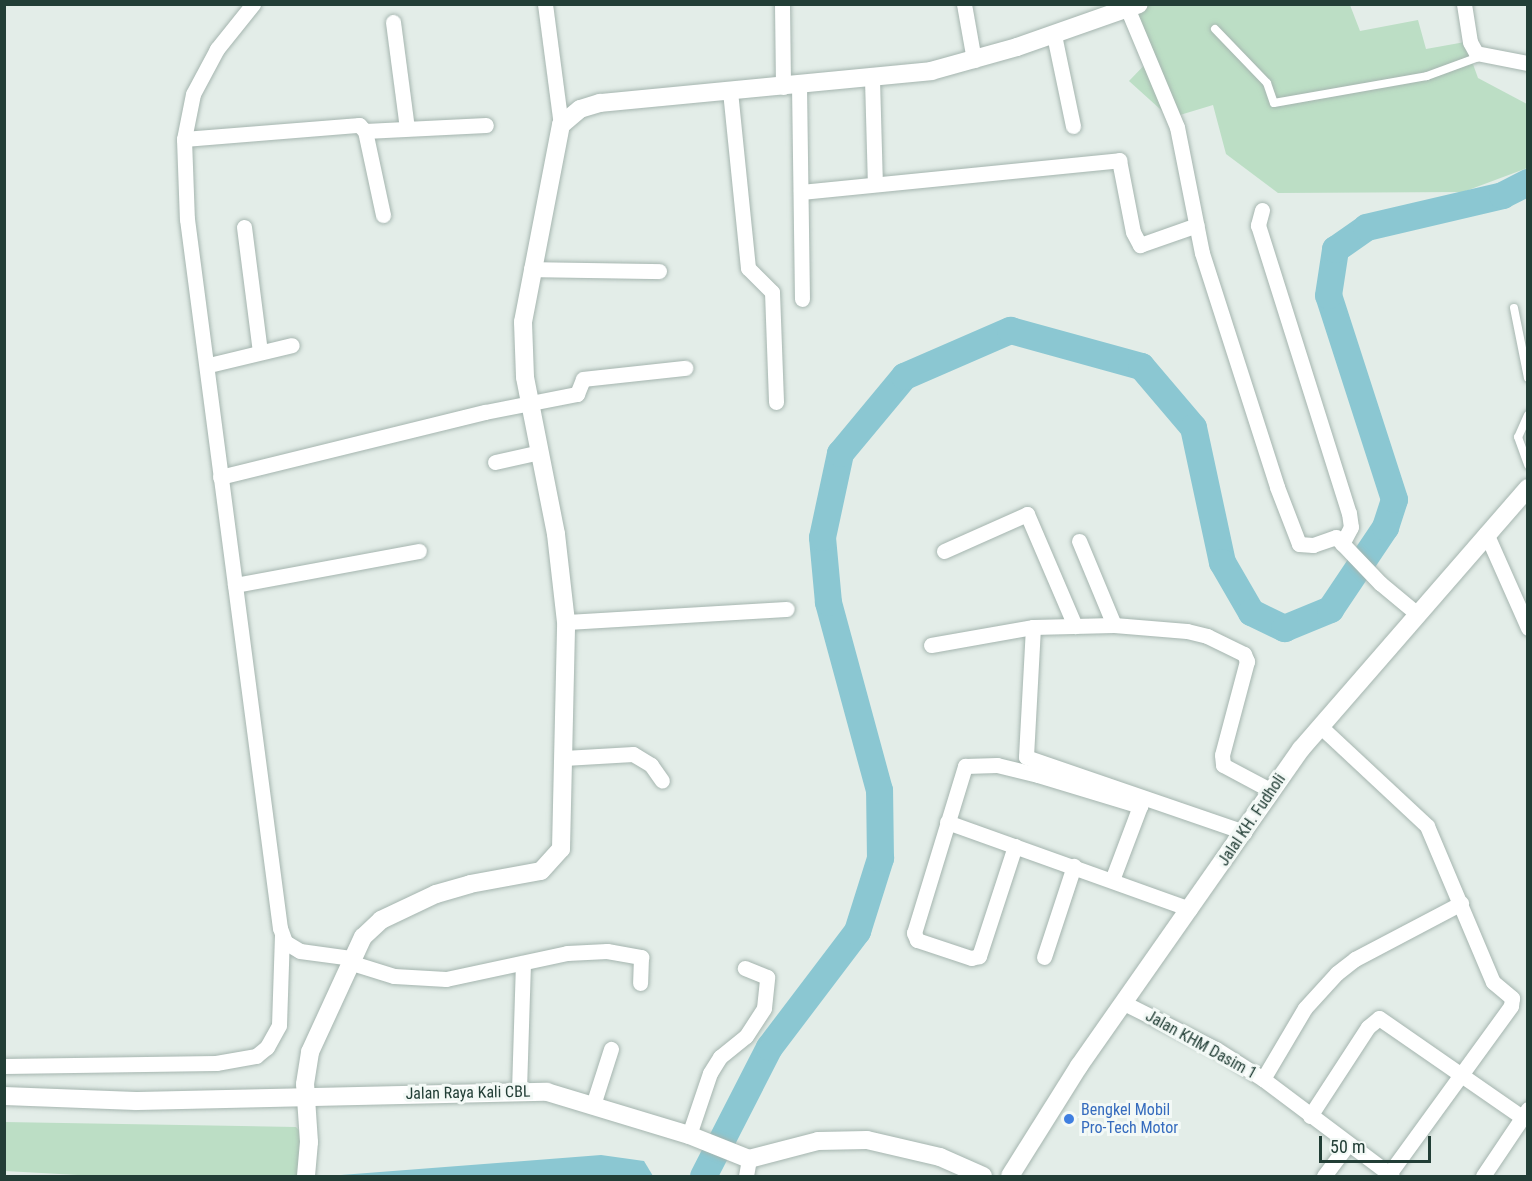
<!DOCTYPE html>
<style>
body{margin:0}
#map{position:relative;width:1532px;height:1181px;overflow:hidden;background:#e3ede8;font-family:"Roboto Condensed",sans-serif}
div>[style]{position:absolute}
.green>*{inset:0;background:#bcdec5}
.water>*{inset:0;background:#8bc7d2}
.river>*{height:27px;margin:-13.5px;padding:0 13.5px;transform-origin:13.5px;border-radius:13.5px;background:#8bc7d2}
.roads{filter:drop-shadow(0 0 2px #a5b5af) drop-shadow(0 0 2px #a5b5af)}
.service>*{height:8px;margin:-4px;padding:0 4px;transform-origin:4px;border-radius:4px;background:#fff}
.minor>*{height:15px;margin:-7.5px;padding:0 7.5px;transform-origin:7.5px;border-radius:7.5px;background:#fff}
.tertiary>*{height:18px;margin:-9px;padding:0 9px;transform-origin:9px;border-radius:9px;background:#fff}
.secondary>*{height:18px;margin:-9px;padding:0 9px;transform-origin:9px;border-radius:9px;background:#fff}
.dots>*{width:16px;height:16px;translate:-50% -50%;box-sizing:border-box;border:3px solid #f3f9f6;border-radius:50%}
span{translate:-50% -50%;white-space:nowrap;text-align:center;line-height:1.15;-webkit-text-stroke:6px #f3f9f6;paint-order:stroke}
.street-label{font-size:16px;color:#223e36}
.shop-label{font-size:16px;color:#366cbe}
.left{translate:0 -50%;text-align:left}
.frame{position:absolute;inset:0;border:6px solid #223e36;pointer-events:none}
.scale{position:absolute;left:1319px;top:1136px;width:112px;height:27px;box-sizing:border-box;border:3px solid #223e36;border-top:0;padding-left:8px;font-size:18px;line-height:21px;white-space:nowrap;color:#223e36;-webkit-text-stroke:4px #f3f9f6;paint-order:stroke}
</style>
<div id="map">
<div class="green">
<i style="clip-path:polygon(1146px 4px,1350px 5px,1360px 31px,1418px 20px,1426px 49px,1465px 42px,1478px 78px,1527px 104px,1527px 168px,1463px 192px,1278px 193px,1226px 154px,1213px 105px,1170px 118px,1129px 81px,1153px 56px,1133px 9px)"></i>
<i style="clip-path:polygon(4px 1122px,296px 1127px,309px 1142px,306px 1176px,96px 1176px,5px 1171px)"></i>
</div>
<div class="water">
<i style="clip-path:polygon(601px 1155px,644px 1161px,653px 1176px,328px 1176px)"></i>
</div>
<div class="river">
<i style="left:703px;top:1176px;width:145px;rotate:-62.9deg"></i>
<i style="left:769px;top:1047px;width:146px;rotate:-52.8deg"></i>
<i style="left:857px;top:931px;width:77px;rotate:-72.5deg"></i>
<i style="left:880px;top:858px;width:68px;rotate:-90.8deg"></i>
<i style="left:879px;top:790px;width:195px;rotate:-105.2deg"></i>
<i style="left:828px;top:602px;width:65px;rotate:-95.3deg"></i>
<i style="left:822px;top:537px;width:86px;rotate:-77.9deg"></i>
<i style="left:840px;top:453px;width:100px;rotate:-50.3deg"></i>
<i style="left:904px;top:376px;width:116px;rotate:-23.5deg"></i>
<i style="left:1010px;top:330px;width:136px;rotate:15.4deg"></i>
<i style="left:1141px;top:366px;width:80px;rotate:49.6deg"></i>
<i style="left:1193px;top:427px;width:138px;rotate:77.9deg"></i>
<i style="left:1222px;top:562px;width:58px;rotate:59.9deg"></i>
<i style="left:1251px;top:612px;width:37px;rotate:26deg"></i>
<i style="left:1284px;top:628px;width:50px;rotate:-22.4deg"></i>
<i style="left:1330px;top:609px;width:99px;rotate:-56.1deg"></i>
<i style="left:1385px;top:527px;width:29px;rotate:-72deg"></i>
<i style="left:1394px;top:499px;width:214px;rotate:-107.9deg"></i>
<i style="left:1328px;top:295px;width:47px;rotate:-81.3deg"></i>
<i style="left:1335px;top:249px;width:38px;rotate:-35deg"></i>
<i style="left:1366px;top:227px;width:140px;rotate:-13.2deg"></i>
<i style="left:1502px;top:195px;width:29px;rotate:-27deg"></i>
</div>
<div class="roads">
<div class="service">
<i style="left:1215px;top:29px;width:75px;rotate:46.1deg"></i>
<i style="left:1267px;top:83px;width:21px;rotate:71deg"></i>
<i style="left:1274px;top:103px;width:155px;rotate:-10deg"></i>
<i style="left:1427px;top:76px;width:58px;rotate:-20.3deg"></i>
<i style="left:1514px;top:308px;width:71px;rotate:78.7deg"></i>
<i style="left:1528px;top:415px;width:24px;rotate:114deg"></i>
<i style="left:1518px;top:437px;width:30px;rotate:70deg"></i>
</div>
<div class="minor">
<i style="left:253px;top:4px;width:58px;rotate:128.7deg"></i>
<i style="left:217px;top:49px;width:51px;rotate:118.1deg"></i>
<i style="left:193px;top:94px;width:46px;rotate:101.3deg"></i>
<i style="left:184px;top:139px;width:80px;rotate:87.9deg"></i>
<i style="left:187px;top:219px;width:715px;rotate:82.53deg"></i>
<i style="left:280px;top:928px;width:15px;rotate:70deg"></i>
<i style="left:285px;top:942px;width:17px;rotate:31deg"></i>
<i style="left:300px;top:951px;width:51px;rotate:7.8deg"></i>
<i style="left:545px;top:4px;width:122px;rotate:82.5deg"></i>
<i style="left:782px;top:4px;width:83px;rotate:89.3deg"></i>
<i style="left:964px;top:4px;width:57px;rotate:79.9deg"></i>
<i style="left:1464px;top:4px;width:38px;rotate:81deg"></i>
<i style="left:1470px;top:42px;width:13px;rotate:61deg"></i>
<i style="left:1476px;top:53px;width:53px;rotate:10.9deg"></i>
<i style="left:1128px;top:10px;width:127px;rotate:67.3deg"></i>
<i style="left:1177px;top:127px;width:128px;rotate:78.8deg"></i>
<i style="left:1202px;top:253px;width:246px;rotate:72.2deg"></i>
<i style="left:1277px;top:487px;width:61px;rotate:68.9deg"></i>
<i style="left:1299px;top:544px;width:14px;rotate:4deg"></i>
<i style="left:1313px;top:545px;width:24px;rotate:-19deg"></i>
<i style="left:1336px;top:537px;width:64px;rotate:46.3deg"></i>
<i style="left:1380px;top:583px;width:47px;rotate:39.8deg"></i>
<i style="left:393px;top:22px;width:107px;rotate:82.5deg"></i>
<i style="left:1054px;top:35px;width:93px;rotate:78.2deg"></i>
<i style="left:872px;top:79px;width:105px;rotate:88.4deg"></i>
<i style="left:799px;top:85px;width:214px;rotate:89.2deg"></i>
<i style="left:730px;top:91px;width:178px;rotate:84.2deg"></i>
<i style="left:748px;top:268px;width:34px;rotate:45deg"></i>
<i style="left:772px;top:292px;width:110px;rotate:87.9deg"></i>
<i style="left:365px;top:131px;width:121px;rotate:-2.8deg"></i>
<i style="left:184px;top:139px;width:176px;rotate:-4.6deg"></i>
<i style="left:359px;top:125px;width:8px;rotate:45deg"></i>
<i style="left:365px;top:131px;width:86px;rotate:77.9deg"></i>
<i style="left:801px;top:192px;width:320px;rotate:-5.7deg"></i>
<i style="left:1119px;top:160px;width:73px;rotate:79deg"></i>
<i style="left:1133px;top:232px;width:15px;rotate:62deg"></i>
<i style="left:1140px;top:245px;width:60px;rotate:-19.3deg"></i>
<i style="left:1262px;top:210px;width:16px;rotate:105deg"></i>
<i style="left:1258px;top:225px;width:302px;rotate:72.5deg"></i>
<i style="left:1349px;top:513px;width:14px;rotate:82deg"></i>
<i style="left:1351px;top:527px;width:19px;rotate:118deg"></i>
<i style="left:244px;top:227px;width:126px;rotate:82.7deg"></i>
<i style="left:531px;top:269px;width:128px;rotate:0.9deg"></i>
<i style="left:209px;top:365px;width:85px;rotate:-13.5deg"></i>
<i style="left:495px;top:462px;width:46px;rotate:-12.5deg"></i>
<i style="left:220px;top:477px;width:273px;rotate:-13.8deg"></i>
<i style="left:485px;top:412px;width:94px;rotate:-11.1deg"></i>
<i style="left:577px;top:394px;width:16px;rotate:-68deg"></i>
<i style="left:583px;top:379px;width:103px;rotate:-6.2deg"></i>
<i style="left:1486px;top:533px;width:104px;rotate:66.1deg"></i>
<i style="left:944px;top:551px;width:91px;rotate:-24deg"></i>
<i style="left:1027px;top:514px;width:122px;rotate:66.8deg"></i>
<i style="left:235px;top:585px;width:187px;rotate:-10.5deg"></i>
<i style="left:566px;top:622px;width:221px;rotate:-3.4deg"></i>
<i style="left:1114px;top:625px;width:73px;rotate:4.7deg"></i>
<i style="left:1187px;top:631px;width:21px;rotate:14deg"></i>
<i style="left:1207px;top:636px;width:41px;rotate:25.9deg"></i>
<i style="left:1244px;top:654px;width:8px;rotate:67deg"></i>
<i style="left:1247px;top:661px;width:97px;rotate:104.9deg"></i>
<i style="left:1222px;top:755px;width:10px;rotate:84deg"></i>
<i style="left:1223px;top:765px;width:55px;rotate:28deg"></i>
<i style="left:1033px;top:627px;width:130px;rotate:93.1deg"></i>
<i style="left:1026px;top:757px;width:231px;rotate:19deg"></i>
<i style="left:931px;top:645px;width:104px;rotate:-10deg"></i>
<i style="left:1033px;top:627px;width:81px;rotate:-1.4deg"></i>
<i style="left:1114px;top:625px;width:91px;rotate:-112.6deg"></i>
<i style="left:1321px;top:727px;width:145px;rotate:43deg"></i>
<i style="left:1427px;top:826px;width:169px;rotate:67.1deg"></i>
<i style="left:1493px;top:982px;width:25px;rotate:40deg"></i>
<i style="left:1512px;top:998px;width:8px;rotate:97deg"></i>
<i style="left:1511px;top:1006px;width:208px;rotate:126deg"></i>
<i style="left:564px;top:758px;width:69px;rotate:-3.3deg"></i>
<i style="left:633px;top:754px;width:21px;rotate:31deg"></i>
<i style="left:651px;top:765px;width:19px;rotate:55deg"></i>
<i style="left:947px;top:822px;width:258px;rotate:19.7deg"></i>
<i style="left:1015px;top:846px;width:116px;rotate:108.1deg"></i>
<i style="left:979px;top:956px;width:8px;rotate:166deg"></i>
<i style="left:971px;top:958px;width:57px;rotate:-161.6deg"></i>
<i style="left:917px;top:940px;width:8px;rotate:-113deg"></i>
<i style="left:914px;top:933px;width:175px;rotate:-73deg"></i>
<i style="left:965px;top:766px;width:32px;rotate:-2deg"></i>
<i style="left:997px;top:765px;width:42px;rotate:13.7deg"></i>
<i style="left:1038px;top:775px;width:107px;rotate:16.9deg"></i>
<i style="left:1140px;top:806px;width:79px;rotate:110.7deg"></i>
<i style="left:1044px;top:957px;width:96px;rotate:-71.8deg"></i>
<i style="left:349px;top:962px;width:47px;rotate:17.3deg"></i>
<i style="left:394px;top:976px;width:52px;rotate:3.3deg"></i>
<i style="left:446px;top:979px;width:124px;rotate:-12.1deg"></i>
<i style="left:567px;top:953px;width:40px;rotate:-2.9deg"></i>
<i style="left:607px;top:951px;width:35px;rotate:10deg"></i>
<i style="left:641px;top:957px;width:26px;rotate:92deg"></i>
<i style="left:1124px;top:1003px;width:103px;rotate:26.6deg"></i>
<i style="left:1216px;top:1049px;width:56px;rotate:32.6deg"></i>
<i style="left:1263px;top:1079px;width:161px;rotate:36.9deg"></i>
<i style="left:4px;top:1066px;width:212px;rotate:-0.8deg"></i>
<i style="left:216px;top:1063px;width:41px;rotate:-9.9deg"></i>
<i style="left:256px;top:1056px;width:14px;rotate:-39deg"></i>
<i style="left:267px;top:1047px;width:25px;rotate:-61deg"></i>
<i style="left:279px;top:1025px;width:89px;rotate:-88.1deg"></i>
<i style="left:1263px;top:1079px;width:82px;rotate:-59.4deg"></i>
<i style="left:1305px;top:1008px;width:47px;rotate:-47.6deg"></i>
<i style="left:1337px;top:973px;width:23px;rotate:-38deg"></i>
<i style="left:1355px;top:959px;width:120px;rotate:-27.8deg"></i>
<i style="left:519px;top:1090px;width:127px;rotate:-88.2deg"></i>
<i style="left:593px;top:1105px;width:59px;rotate:-72.2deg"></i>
<i style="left:1310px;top:1116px;width:106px;rotate:-56.9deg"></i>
<i style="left:1368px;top:1027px;width:14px;rotate:-39deg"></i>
<i style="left:1379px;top:1018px;width:174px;rotate:34.7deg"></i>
<i style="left:689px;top:1135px;width:65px;rotate:-71.3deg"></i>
<i style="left:710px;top:1073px;width:19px;rotate:-58deg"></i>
<i style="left:720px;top:1057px;width:33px;rotate:-39deg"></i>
<i style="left:746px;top:1036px;width:33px;rotate:-57deg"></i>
<i style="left:764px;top:1008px;width:31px;rotate:-84deg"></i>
<i style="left:767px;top:977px;width:24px;rotate:-158deg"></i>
<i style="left:746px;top:1176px;width:17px;rotate:-80deg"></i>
<i style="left:1324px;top:1176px;width:39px;rotate:-53deg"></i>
<i style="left:1483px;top:1176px;width:81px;rotate:-56.1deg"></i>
</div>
<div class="tertiary">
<i style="left:306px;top:1176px;width:34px;rotate:-85deg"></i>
<i style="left:309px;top:1142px;width:58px;rotate:-93.9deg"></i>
<i style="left:305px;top:1084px;width:32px;rotate:-81deg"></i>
<i style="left:310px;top:1052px;width:127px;rotate:-65.3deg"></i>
<i style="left:363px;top:937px;width:25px;rotate:-43deg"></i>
<i style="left:381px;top:920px;width:61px;rotate:-25.3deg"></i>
<i style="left:436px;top:894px;width:35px;rotate:-16deg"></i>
<i style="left:470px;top:884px;width:72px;rotate:-10.4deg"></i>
<i style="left:541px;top:871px;width:30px;rotate:-48deg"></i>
<i style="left:561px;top:849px;width:227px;rotate:-88.7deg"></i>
<i style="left:566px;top:622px;width:89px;rotate:-96.5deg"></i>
<i style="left:556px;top:534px;width:160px;rotate:-101.2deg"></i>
<i style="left:525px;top:377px;width:55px;rotate:-92.1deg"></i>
<i style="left:523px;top:322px;width:201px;rotate:-79.1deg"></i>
<i style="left:561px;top:125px;width:25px;rotate:-40deg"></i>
<i style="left:580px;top:109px;width:21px;rotate:-17deg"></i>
<i style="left:600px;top:103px;width:333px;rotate:-5.5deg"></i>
<i style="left:931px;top:71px;width:89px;rotate:-15.6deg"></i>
<i style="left:1017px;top:47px;width:129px;rotate:-19.4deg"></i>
</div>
<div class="secondary">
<i style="left:4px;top:1096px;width:132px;rotate:2.2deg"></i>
<i style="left:136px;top:1101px;width:411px;rotate:-1.3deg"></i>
<i style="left:547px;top:1092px;width:148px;rotate:16.8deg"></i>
<i style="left:689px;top:1135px;width:65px;rotate:21.8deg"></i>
<i style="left:749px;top:1159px;width:71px;rotate:-14.6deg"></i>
<i style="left:818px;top:1141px;width:49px;rotate:-1.2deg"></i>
<i style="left:867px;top:1140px;width:75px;rotate:13.1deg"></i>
<i style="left:940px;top:1157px;width:47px;rotate:23.8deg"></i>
<i style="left:1010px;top:1176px;width:130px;rotate:-57.9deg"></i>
<i style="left:1079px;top:1066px;width:387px;rotate:-55deg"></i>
<i style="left:1301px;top:749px;width:346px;rotate:-49deg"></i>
</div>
</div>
<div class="dots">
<i style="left:1069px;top:1119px;background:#3f7fe0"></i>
</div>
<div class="street-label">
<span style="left:1252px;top:820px;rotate:-56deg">Jalal KH. Fudholi</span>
<span style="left:1201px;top:1045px;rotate:29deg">Jalan KHM Dasim 1</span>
<span style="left:468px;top:1093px;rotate:-1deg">Jalan Raya Kali CBL</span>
</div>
<div class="shop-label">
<span class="left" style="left:1081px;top:1119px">Bengkel Mobil<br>Pro-Tech Motor</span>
</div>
<div class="frame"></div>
<div class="scale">50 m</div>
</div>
